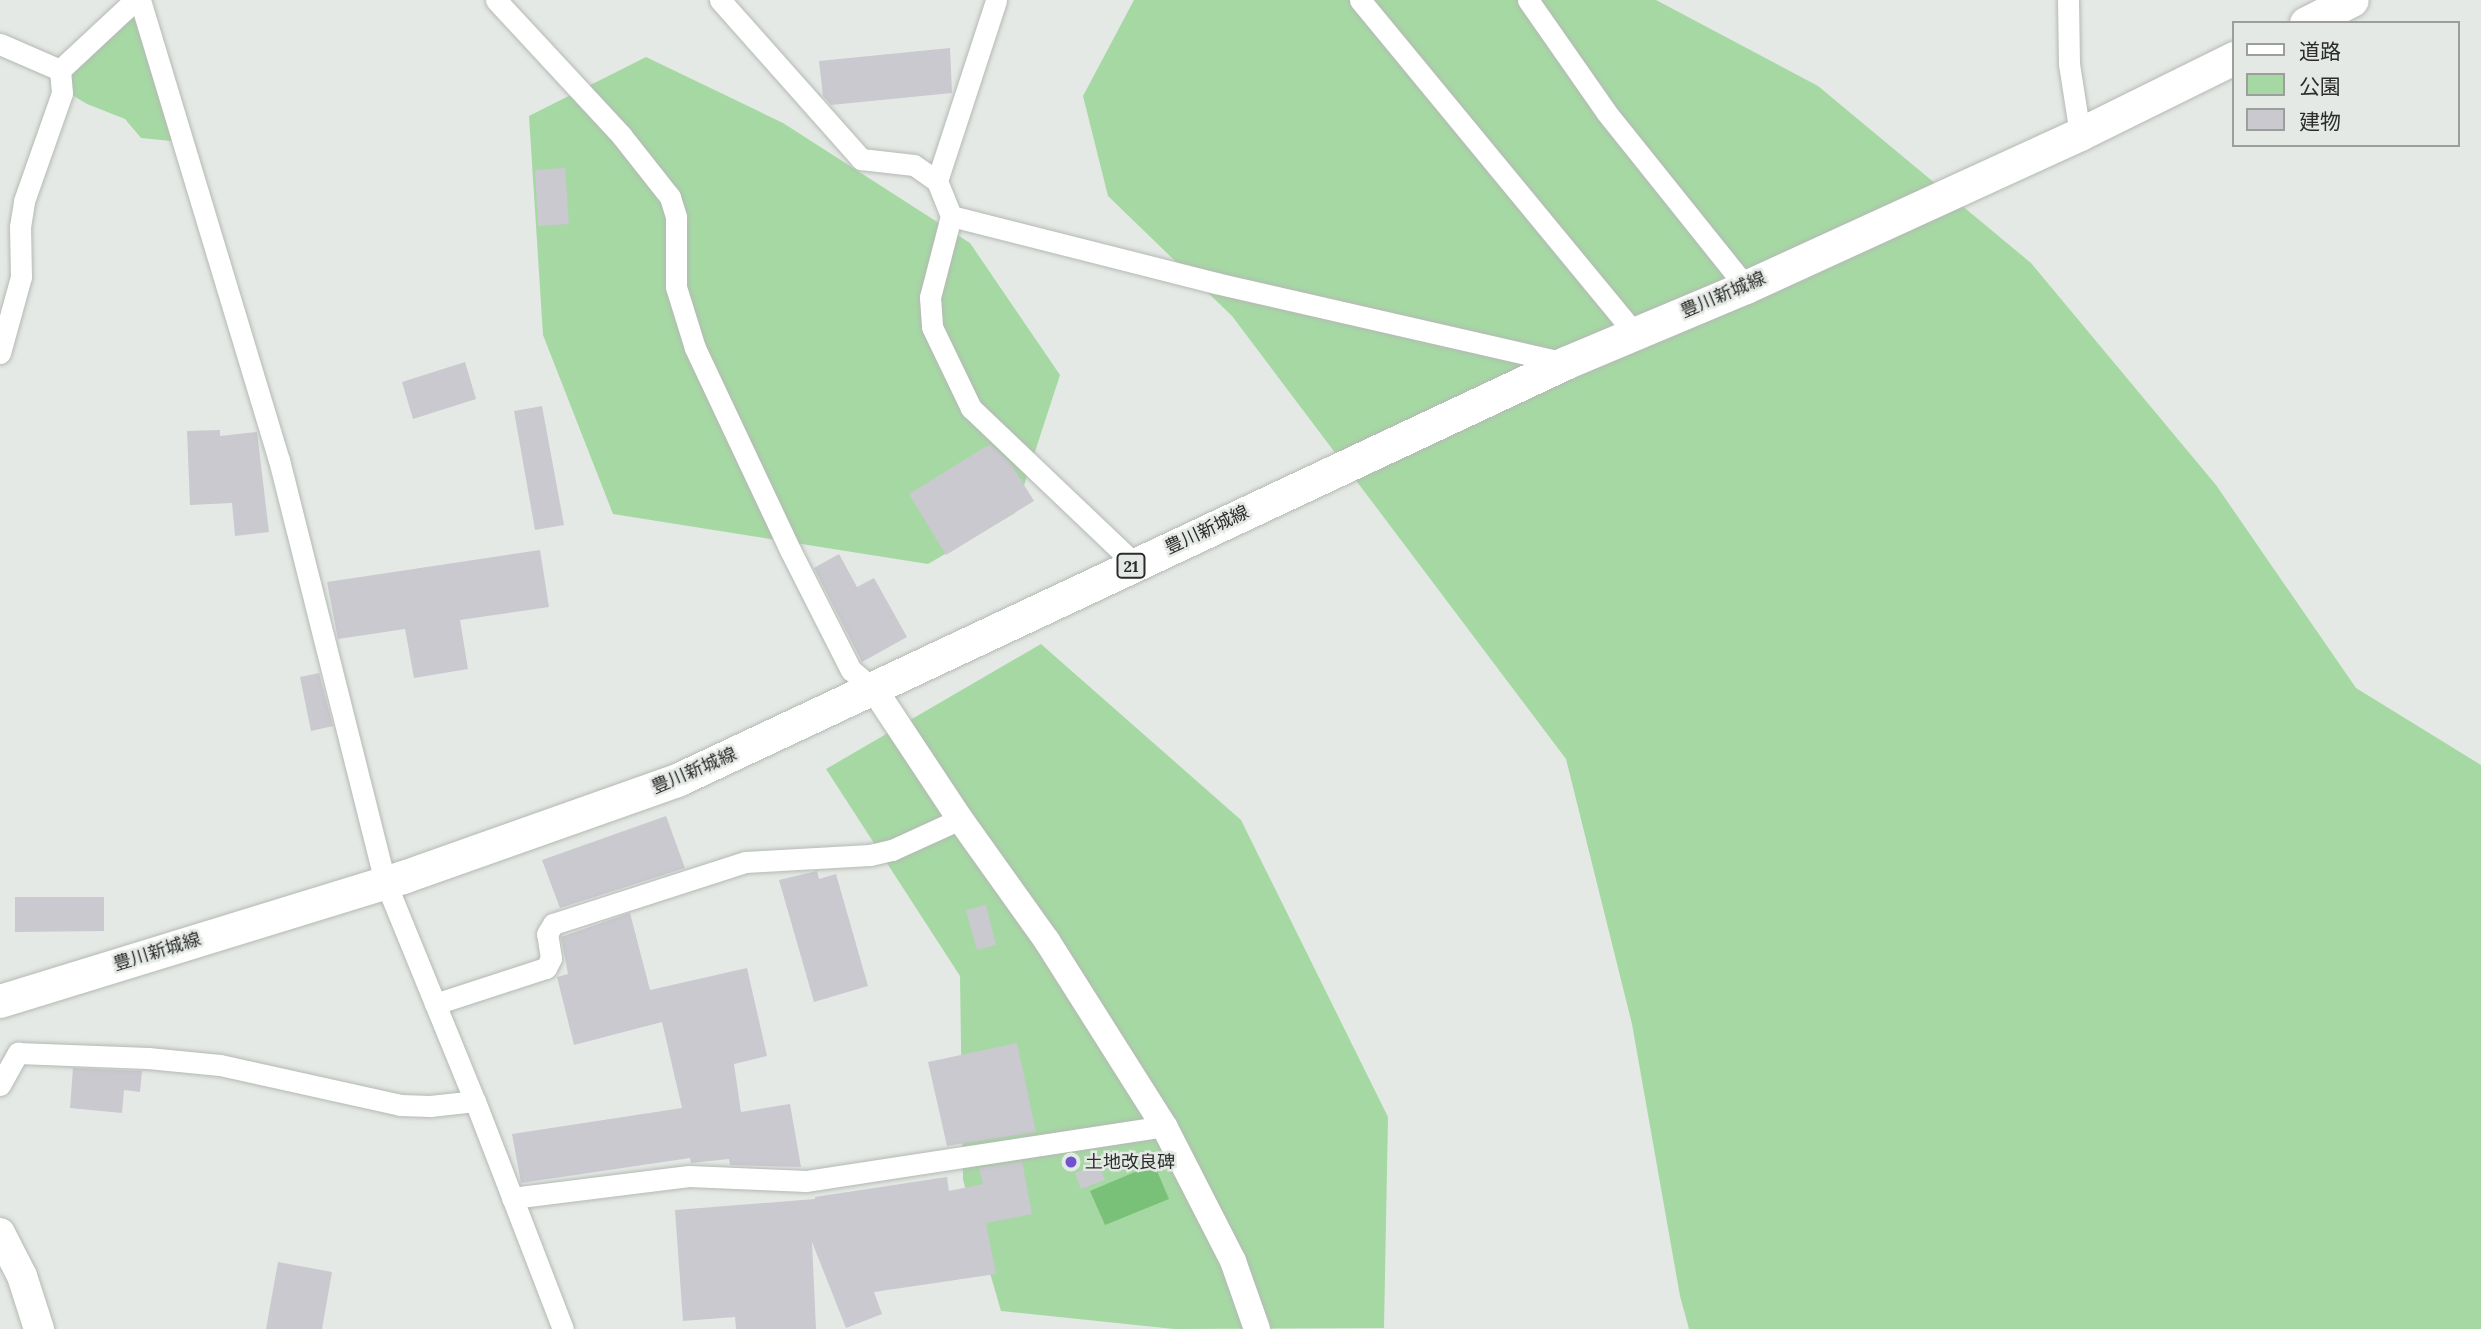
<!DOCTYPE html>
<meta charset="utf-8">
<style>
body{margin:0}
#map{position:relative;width:2481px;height:1329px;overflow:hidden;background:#e5e9e5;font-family:Lora,"Noto Sans JP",serif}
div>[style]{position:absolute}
.green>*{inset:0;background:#a6d8a4}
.water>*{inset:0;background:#79c078}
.building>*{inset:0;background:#c9c9cf}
.roads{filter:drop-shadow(0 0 2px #b4b9b4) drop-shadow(0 0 2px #b4b9b4)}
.minor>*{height:21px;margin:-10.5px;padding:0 10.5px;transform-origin:10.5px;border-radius:10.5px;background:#fff}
.tertiary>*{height:26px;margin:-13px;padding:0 13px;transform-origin:13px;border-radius:13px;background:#fff}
.secondary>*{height:30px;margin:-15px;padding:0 15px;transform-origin:15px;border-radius:15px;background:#fff}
.primary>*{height:33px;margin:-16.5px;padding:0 16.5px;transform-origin:16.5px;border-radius:16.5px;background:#fff}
.dots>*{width:19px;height:19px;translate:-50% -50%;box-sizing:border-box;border:4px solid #e5e9e5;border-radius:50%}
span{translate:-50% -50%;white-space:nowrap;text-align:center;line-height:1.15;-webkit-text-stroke:5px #e5e9e5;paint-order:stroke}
.shield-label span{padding:2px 5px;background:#e5e9e5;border:2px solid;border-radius:5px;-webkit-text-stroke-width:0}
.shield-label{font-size:16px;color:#2c2d2b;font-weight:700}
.street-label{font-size:18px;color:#2c2d2b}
.poi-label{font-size:18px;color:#2c2d2b}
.left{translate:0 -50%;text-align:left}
.legend{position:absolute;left:2232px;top:21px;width:228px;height:126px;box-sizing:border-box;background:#e5e9e5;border:2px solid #9b9e9b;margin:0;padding:9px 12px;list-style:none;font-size:21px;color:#2c2d2b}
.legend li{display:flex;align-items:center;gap:14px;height:35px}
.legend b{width:35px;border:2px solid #9b9e9b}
</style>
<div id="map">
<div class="green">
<i style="clip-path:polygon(1134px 0,1656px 0,1818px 86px,2031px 263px,2216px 485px,2356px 688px,2481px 765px,2481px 1329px,1689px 1329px,1680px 1296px,1632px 1024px,1566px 759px,1232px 316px,1108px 196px,1083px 96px)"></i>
<i style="clip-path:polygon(128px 13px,138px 14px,174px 136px,171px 141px,141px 138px,125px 119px,87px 104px,67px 92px,66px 71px)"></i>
<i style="clip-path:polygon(646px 57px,783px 123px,970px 243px,1060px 375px,1015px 513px,928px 564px,613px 514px,543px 335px,529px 116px)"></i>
<i style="clip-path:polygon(1041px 644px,1241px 820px,1388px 1117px,1384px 1328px,1174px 1329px,1001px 1311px,963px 1180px,960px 976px,826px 769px)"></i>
</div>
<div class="water">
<i style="clip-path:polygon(1154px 1164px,1169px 1199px,1105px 1225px,1090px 1191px)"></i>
</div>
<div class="building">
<i style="clip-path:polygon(950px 48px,952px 93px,831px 105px,823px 96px,819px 61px)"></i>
<i style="clip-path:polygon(565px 168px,569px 224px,538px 226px,535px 170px)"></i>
<i style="clip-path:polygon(465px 362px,476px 399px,413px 419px,402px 382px)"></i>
<i style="clip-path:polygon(542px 406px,564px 525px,535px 530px,514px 411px)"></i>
<i style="clip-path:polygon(220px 430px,220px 436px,257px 432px,269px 532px,235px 536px,232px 503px,190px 505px,187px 431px)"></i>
<i style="clip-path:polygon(990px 444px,1011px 464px,1034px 501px,946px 555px,909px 494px)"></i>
<i style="clip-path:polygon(540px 550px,549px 607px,460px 620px,468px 669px,414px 678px,405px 629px,338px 639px,327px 582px)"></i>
<i style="clip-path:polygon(839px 554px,857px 587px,874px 578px,907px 637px,862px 662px,814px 568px)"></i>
<i style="clip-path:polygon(319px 673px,333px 726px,311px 731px,300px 677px)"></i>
<i style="clip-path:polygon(666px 816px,685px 868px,560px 908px,542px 860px)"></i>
<i style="clip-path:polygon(817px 871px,819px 879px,836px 874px,868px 986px,814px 1002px,779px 880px)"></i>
<i style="clip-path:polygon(15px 897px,104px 897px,104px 931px,15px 932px)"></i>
<i style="clip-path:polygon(986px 905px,996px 945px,977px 950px,966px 910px)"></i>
<i style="clip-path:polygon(630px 913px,650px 990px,747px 968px,767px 1056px,734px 1064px,741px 1112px,790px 1104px,801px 1167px,730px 1165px,729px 1159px,691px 1163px,690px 1158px,521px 1183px,512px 1134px,682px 1108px,662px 1022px,574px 1045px,557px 977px,568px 974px,561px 937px)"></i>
<i style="clip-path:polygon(1017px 1043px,1036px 1132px,947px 1146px,928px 1062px)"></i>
<i style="clip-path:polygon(73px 1068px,142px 1071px,140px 1092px,124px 1090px,122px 1113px,70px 1108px)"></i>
<i style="clip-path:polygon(1022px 1161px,1032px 1214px,986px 1223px,996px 1274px,874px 1292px,882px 1314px,846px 1328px,812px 1242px,816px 1329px,736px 1329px,735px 1317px,683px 1321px,675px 1210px,815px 1199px,815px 1197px,947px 1177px,949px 1191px,983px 1184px,979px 1168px)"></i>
<i style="clip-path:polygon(1099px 1164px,1105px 1180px,1081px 1189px,1075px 1173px)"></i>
<i style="clip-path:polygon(278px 1262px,332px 1272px,322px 1329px,266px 1329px)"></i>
</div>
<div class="roads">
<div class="minor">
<i style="left:140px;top:0;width:481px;rotate:73.2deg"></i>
<i style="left:279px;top:460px;width:434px;rotate:75.9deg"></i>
<i style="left:385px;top:881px;width:238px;rotate:67.8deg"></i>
<i style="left:475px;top:1101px;width:244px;rotate:68.9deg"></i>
<i style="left:496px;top:0;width:184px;rotate:47.2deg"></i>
<i style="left:621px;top:135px;width:79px;rotate:51.7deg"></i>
<i style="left:670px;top:197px;width:21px;rotate:73deg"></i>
<i style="left:676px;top:217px;width:70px;rotate:90deg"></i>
<i style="left:676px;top:287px;width:64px;rotate:72.7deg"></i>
<i style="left:695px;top:348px;width:223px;rotate:64.8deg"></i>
<i style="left:790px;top:550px;width:135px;rotate:63.1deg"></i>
<i style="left:851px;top:670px;width:30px;rotate:40deg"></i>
<i style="left:720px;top:0;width:213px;rotate:48.4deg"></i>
<i style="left:861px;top:159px;width:53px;rotate:6.5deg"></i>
<i style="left:914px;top:165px;width:28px;rotate:35deg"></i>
<i style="left:937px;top:181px;width:38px;rotate:68deg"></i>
<i style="left:951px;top:216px;width:84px;rotate:104.5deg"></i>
<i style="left:930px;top:297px;width:30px;rotate:86deg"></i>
<i style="left:932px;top:327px;width:90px;rotate:64.3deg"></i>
<i style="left:971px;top:408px;width:226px;rotate:43.6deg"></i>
<i style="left:1360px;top:0;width:424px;rotate:50.5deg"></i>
<i style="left:1630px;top:327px;width:9px;rotate:21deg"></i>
<i style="left:1528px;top:0;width:136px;rotate:55.1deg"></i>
<i style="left:1606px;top:112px;width:224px;rotate:51.3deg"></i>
<i style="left:2068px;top:0;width:64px;rotate:89.1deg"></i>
<i style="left:2069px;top:64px;width:71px;rotate:81.1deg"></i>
<i style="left:0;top:44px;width:65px;rotate:23.4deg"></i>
<i style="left:60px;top:70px;width:103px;rotate:-43deg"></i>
<i style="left:937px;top:181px;width:190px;rotate:-71.9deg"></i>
<i style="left:951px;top:216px;width:273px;rotate:14.2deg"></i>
<i style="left:1216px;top:283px;width:358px;rotate:12.9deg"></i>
<i style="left:0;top:353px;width:79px;rotate:-74.6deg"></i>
<i style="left:21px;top:277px;width:50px;rotate:-91.1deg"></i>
<i style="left:20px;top:227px;width:26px;rotate:-81deg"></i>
<i style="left:24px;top:201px;width:114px;rotate:-70.6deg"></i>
<i style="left:62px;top:93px;width:23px;rotate:-95deg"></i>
<i style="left:435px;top:1004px;width:117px;rotate:-18deg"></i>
<i style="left:546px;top:968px;width:11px;rotate:-63deg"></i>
<i style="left:551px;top:958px;width:24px;rotate:-99deg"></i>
<i style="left:547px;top:934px;width:12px;rotate:-59deg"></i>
<i style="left:553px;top:924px;width:202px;rotate:-17.9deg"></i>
<i style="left:745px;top:862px;width:125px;rotate:-3.2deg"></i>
<i style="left:870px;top:855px;width:23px;rotate:-13deg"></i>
<i style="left:892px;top:850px;width:75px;rotate:-24.5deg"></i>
<i style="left:0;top:1085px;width:37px;rotate:-61deg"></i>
<i style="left:18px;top:1053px;width:130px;rotate:2.2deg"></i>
<i style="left:148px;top:1058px;width:72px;rotate:5.6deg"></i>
<i style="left:220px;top:1065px;width:184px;rotate:12.5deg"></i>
<i style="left:400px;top:1105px;width:30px;rotate:2deg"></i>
<i style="left:430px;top:1106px;width:45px;rotate:-6.3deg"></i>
<i style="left:512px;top:1198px;width:178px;rotate:-7.1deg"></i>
<i style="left:689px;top:1176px;width:117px;rotate:2.4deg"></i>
<i style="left:806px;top:1181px;width:362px;rotate:-8.7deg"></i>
</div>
<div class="tertiary">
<i style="left:874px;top:689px;width:156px;rotate:56.5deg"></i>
<i style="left:960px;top:819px;width:150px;rotate:54.5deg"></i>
<i style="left:1047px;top:941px;width:219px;rotate:57.7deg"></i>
<i style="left:1164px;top:1126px;width:152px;rotate:62.9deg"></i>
<i style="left:1233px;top:1261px;width:72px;rotate:70.6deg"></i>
</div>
<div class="secondary">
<i style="left:0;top:1233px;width:48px;rotate:62.9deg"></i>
<i style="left:22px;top:1276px;width:56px;rotate:72.2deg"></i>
</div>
<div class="primary">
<i style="left:2306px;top:23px;width:51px;rotate:-26.6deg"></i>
<i style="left:0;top:1001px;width:422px;rotate:-17.1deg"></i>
<i style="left:403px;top:877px;width:291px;rotate:-19.5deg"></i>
<i style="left:677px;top:780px;width:981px;rotate:-25.15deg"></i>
<i style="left:1565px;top:363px;width:196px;rotate:-22.8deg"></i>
<i style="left:1746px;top:287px;width:367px;rotate:-24.6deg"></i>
<i style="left:2080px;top:134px;width:172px;rotate:-26.3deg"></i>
</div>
</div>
<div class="dots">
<i style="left:1071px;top:1162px;background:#6f54ce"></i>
</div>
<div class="shield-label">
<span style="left:1131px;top:566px">21</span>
</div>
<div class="street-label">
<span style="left:1723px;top:295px;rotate:-23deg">豊川新城線</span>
<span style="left:1207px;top:530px;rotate:-25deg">豊川新城線</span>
<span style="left:694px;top:771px;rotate:-23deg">豊川新城線</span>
<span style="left:157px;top:952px;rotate:-17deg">豊川新城線</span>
</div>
<div class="poi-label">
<span class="left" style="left:1085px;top:1162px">土地改良碑</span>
</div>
<ul class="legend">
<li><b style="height:9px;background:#fff"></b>道路</li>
<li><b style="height:19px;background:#a6d8a4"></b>公園</li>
<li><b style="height:19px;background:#c9c9cf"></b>建物</li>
</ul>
</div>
